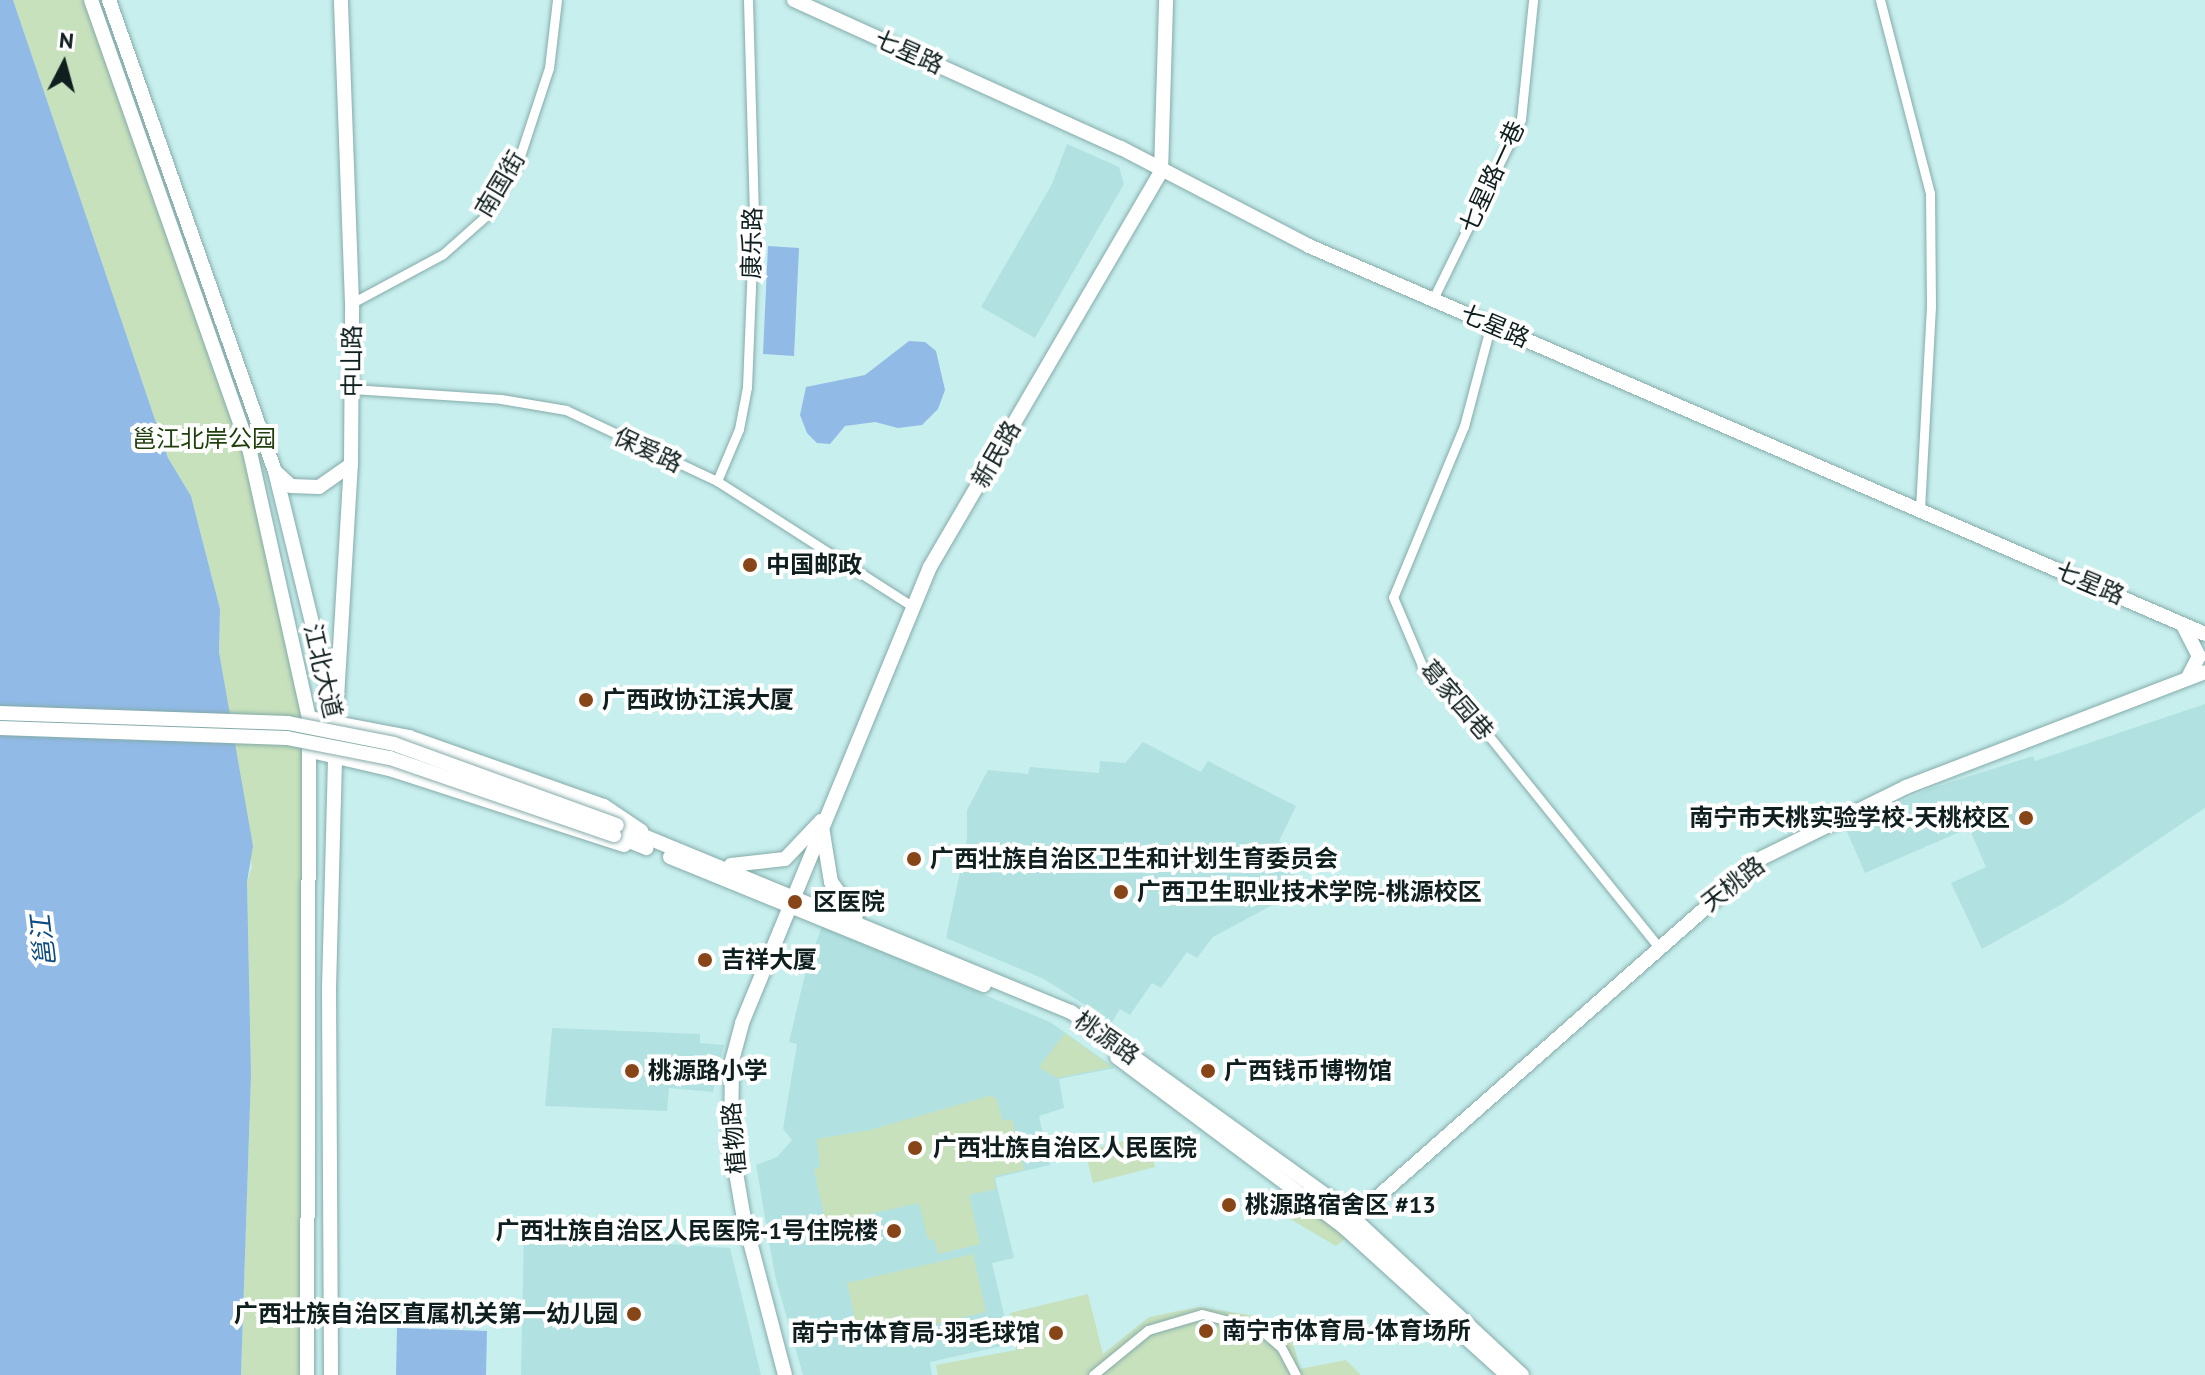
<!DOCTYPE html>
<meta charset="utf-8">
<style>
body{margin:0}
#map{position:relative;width:2205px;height:1375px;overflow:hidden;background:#c7efee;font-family:"PT Sans","Noto Sans SC",sans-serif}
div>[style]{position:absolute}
.built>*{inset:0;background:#b1e2e1}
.green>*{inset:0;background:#c7e1bc}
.water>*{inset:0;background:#91bae7}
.roads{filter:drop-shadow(0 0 2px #85aba9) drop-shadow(0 0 2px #85aba9)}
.street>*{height:9px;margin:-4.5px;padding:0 4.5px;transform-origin:4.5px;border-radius:4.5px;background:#fff}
.secondary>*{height:14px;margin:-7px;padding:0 7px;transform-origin:7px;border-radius:7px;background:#fff}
.primary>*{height:14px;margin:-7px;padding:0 7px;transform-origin:7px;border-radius:7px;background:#fff}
.bridges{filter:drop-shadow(0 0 2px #85aba9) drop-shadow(0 0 2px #85aba9)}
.primary-bridge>*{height:14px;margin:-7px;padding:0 7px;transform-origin:7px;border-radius:7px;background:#fff}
.dots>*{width:22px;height:22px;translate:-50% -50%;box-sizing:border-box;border:4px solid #fff;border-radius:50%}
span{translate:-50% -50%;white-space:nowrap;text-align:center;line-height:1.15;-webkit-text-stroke:8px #fff;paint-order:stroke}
.street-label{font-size:24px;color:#0f1e1e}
.park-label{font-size:24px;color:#1e3f0c}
.poi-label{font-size:24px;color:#0f1e1e;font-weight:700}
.left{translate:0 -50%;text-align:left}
.right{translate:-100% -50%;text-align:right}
.water-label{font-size:26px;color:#0e4b81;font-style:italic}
.north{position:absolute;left:24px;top:24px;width:80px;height:80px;-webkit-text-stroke:6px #fff;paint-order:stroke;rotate:6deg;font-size:22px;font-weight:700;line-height:32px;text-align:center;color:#0f1e1e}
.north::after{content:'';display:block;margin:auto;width:28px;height:36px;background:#0f1e1e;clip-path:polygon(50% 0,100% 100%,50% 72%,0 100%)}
</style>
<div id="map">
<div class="built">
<i style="clip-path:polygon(1067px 144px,1119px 167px,1124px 184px,1035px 338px,981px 307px,1052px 184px)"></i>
<i style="clip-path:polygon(2205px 704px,2205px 808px,2064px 903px,1982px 949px,1951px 883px,1986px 867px,1969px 828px,1865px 873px,1845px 827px,1929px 789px,2033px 756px,2035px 761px)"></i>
<i style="clip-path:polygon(1143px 742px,1201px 772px,1208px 761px,1296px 806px,1279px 841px,1307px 856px,1276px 903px,1213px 937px,1197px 958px,1187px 952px,1161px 988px,1152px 983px,1130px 1015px,1120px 1009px,1112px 1022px,1044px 979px,946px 938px,967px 839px,967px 810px,988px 770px,1028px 774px,1030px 767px,1099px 773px,1100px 761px,1125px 763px)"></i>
<i style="clip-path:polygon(822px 927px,1050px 1022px,1115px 1068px,1059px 1079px,1064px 1108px,1039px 1116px,1050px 1165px,995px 1178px,1014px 1258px,992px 1263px,1011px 1344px,930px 1362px,932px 1375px,803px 1375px,775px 1276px,756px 1165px,777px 1157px,792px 1140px,783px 1129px,797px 1044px,789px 1042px,807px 966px)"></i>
<i style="clip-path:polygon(552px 1028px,700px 1034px,700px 1043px,724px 1045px,713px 1092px,669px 1088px,667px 1111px,545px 1106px)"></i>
<i style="clip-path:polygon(524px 1235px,730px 1248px,761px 1375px,521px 1375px)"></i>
</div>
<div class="green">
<i style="clip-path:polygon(13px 0,91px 0,250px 452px,309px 718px,307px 1375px,241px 1375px,251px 1074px,247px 882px,252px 867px,219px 652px,220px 609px,191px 496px,168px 458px)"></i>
<i style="clip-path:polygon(1065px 1033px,1112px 1067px,1057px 1078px,1039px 1067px)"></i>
<i style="clip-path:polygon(989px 1096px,996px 1098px,1003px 1121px,1012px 1119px,1024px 1170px,994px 1176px,996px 1189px,969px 1195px,980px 1244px,938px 1254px,934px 1239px,928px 1240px,919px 1203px,826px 1224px,814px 1169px,820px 1167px,817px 1139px,870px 1130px)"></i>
<i style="clip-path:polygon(1147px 1135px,1155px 1167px,1093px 1183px,1085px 1151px)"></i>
<i style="clip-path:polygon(1293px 1197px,1332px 1225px,1345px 1239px,1336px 1246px,1290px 1219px)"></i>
<i style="clip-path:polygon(973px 1254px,986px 1312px,860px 1341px,847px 1283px)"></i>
<i style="clip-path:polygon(1088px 1294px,1103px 1354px,1149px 1317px,1199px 1307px,1256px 1316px,1277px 1325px,1292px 1338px,1300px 1369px,1346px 1360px,1361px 1375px,938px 1375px,936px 1365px,1016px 1350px,1010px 1313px)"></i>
</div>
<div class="water">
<i style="clip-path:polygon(0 0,13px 0,168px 458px,191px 496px,220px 609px,219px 652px,253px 846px,247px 882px,251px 1074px,241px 1375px,0 1375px)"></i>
<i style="clip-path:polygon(768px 246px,799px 248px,794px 356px,763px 354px)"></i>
<i style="clip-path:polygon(909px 341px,925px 342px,936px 351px,945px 390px,938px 409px,922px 425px,898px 428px,875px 422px,845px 426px,830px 444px,817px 443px,807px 433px,800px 415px,806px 387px,865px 375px)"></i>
<i style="clip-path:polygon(397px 1328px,487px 1331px,486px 1375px,396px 1375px)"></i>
</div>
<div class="roads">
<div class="street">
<i style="left:1880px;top:0;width:199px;rotate:75.5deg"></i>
<i style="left:1930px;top:193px;width:113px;rotate:89.5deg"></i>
<i style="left:1931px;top:306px;width:204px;rotate:93.1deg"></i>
<i style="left:1433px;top:299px;width:200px;rotate:-63.9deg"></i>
<i style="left:1521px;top:119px;width:120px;rotate:-84.2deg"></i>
<i style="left:352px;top:303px;width:103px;rotate:-28.3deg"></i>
<i style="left:443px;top:254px;width:57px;rotate:-41.5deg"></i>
<i style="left:486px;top:216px;width:66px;rotate:-59.9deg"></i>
<i style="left:519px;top:159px;width:96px;rotate:-71.8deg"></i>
<i style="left:549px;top:68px;width:68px;rotate:-83.3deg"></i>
<i style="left:1491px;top:324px;width:106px;rotate:104.8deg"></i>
<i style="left:1464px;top:426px;width:185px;rotate:112.5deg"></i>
<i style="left:1393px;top:597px;width:79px;rotate:67deg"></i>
<i style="left:1424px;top:670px;width:86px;rotate:45deg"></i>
<i style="left:1485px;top:731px;width:276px;rotate:51.2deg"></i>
<i style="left:352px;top:389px;width:149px;rotate:3.8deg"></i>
<i style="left:501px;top:399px;width:66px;rotate:9.6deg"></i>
<i style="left:566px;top:410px;width:167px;rotate:25.2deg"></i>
<i style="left:717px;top:481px;width:232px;rotate:32.7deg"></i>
<i style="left:717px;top:481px;width:56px;rotate:-67.1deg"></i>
<i style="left:739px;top:429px;width:43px;rotate:-79.2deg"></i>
<i style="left:747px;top:387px;width:172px;rotate:-87.7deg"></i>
<i style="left:754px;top:215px;width:215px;rotate:-91.6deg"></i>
<i style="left:1093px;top:1375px;width:71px;rotate:-39.3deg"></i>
<i style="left:1148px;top:1330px;width:56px;rotate:-16.5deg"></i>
<i style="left:1202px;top:1314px;width:60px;rotate:14.5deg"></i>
<i style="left:1260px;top:1329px;width:28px;rotate:41deg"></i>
<i style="left:1281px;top:1347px;width:32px;rotate:62deg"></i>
</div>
<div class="secondary">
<i style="left:794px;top:0;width:359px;rotate:24.4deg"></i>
<i style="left:1121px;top:148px;width:212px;rotate:27.5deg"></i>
<i style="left:1309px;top:246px;width:976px;rotate:23.41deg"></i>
<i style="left:2184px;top:627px;width:33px;rotate:63deg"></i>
<i style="left:2199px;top:656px;width:25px;rotate:117deg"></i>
<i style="left:336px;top:715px;width:250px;rotate:-86.6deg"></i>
<i style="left:351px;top:465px;width:162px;rotate:-89.6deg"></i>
<i style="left:352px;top:303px;width:303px;rotate:-92.1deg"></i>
<i style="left:1346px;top:1225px;width:555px;rotate:-41.42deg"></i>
<i style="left:1762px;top:858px;width:161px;rotate:-26.2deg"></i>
<i style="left:1906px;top:787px;width:320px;rotate:-21deg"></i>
<i style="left:785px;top:1375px;width:161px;rotate:-104.7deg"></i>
<i style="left:744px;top:1219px;width:76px;rotate:-99.8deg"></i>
<i style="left:731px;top:1144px;width:83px;rotate:-89.3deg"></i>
<i style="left:732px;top:1061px;width:39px;rotate:-75deg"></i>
<i style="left:742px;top:1023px;width:493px;rotate:-67.6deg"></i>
<i style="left:930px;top:567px;width:458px;rotate:-59.7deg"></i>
<i style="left:1161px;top:172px;width:172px;rotate:-88.3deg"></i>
</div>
<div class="primary">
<i style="left:91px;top:0;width:479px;rotate:70.6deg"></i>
<i style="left:250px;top:452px;width:272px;rotate:77.5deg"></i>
<i style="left:309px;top:718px;width:657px;rotate:90.17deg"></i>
<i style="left:109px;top:0;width:499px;rotate:70.6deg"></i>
<i style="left:275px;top:471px;width:257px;rotate:76.3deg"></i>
<i style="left:336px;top:721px;width:266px;rotate:91.5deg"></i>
<i style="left:329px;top:987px;width:388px;rotate:89.7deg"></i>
<i style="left:277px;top:473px;width:19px;rotate:43deg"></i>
<i style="left:291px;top:486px;width:28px;rotate:2deg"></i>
<i style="left:319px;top:487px;width:39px;rotate:-35deg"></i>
<i style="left:309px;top:718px;width:102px;rotate:10.8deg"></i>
<i style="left:409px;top:737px;width:207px;rotate:19.5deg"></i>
<i style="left:604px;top:806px;width:45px;rotate:34deg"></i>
<i style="left:311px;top:751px;width:84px;rotate:13deg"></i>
<i style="left:393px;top:770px;width:243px;rotate:18deg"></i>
<i style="left:821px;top:821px;width:62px;rotate:80.7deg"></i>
<i style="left:831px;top:882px;width:42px;rotate:53.7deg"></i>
<i style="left:617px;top:825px;width:491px;rotate:22.4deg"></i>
<i style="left:1071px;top:1012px;width:329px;rotate:35.7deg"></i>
<i style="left:1338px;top:1204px;width:251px;rotate:42.9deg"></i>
<i style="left:614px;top:835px;width:35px;rotate:22deg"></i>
<i style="left:670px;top:857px;width:339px;rotate:22.2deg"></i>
<i style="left:731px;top:865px;width:54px;rotate:-6.3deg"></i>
<i style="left:785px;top:859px;width:52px;rotate:-46.5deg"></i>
<i style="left:1117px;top:1057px;width:284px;rotate:36.8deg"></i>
<i style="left:1344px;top:1227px;width:220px;rotate:42.2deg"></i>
</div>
</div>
<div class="bridges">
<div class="primary-bridge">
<i style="left:0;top:713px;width:288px;rotate:2deg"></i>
<i style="left:288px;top:723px;width:108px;rotate:11.2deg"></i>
<i style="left:394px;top:744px;width:237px;rotate:20deg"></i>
<i style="left:0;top:728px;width:287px;rotate:2deg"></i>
<i style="left:287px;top:738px;width:105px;rotate:11deg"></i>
<i style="left:390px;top:758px;width:237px;rotate:19deg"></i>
</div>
</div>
<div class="dots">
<i style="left:750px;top:565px;background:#884517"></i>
<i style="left:586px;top:700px;background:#884517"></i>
<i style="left:2026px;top:818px;background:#884517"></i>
<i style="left:914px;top:859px;background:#884517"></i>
<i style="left:1121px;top:892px;background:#884517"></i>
<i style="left:795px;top:902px;background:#884517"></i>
<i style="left:705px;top:960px;background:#884517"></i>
<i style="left:632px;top:1071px;background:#884517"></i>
<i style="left:1208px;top:1071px;background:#884517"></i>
<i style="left:915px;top:1148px;background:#884517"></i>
<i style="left:1229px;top:1205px;background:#884517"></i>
<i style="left:894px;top:1231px;background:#884517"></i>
<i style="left:634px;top:1314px;background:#884517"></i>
<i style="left:1206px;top:1331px;background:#884517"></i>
<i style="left:1056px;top:1333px;background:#884517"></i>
</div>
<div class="street-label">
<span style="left:909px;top:52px;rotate:24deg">七星路</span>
<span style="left:1492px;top:177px;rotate:-65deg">七星路一巷</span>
<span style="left:500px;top:184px;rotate:-59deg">南国街</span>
<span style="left:752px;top:243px;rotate:-89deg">康乐路</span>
<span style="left:1495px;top:326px;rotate:23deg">七星路</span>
<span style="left:352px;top:361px;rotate:-90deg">中山路</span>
<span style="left:648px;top:450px;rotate:25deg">保爱路</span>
<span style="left:996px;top:454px;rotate:-60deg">新民路</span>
<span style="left:2090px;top:583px;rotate:23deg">七星路</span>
<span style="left:323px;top:671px;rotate:77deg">江北大道</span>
<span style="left:1457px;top:700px;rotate:49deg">葛家园巷</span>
<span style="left:1733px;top:884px;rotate:-38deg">天桃路</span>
<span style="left:1107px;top:1038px;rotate:35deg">桃源路</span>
<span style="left:734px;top:1138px;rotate:-95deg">植物路</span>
</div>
<div class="park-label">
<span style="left:204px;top:439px">邕江北岸公园</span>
</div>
<div class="poi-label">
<span class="left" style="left:766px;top:565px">中国邮政</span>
<span class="left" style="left:602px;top:700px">广西政协江滨大厦</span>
<span class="right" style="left:2010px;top:818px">南宁市天桃实验学校-天桃校区</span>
<span class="left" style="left:930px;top:859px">广西壮族自治区卫生和计划生育委员会</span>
<span class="left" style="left:1137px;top:892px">广西卫生职业技术学院-桃源校区</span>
<span class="left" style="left:813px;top:902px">区医院</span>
<span class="left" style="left:721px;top:960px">吉祥大厦</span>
<span class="left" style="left:648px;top:1071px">桃源路小学</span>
<span class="left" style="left:1224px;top:1071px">广西钱币博物馆</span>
<span class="left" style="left:933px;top:1148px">广西壮族自治区人民医院</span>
<span class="left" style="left:1245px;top:1205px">桃源路宿舍区 #13</span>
<span class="right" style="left:878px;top:1231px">广西壮族自治区人民医院-1号住院楼</span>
<span class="right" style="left:618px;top:1314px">广西壮族自治区直属机关第一幼儿园</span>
<span class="left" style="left:1222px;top:1331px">南宁市体育局-体育场所</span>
<span class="right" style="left:1040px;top:1333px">南宁市体育局-羽毛球馆</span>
</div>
<div class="water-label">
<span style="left:43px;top:941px;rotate:-97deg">邕江</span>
</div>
<div class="north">N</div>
</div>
